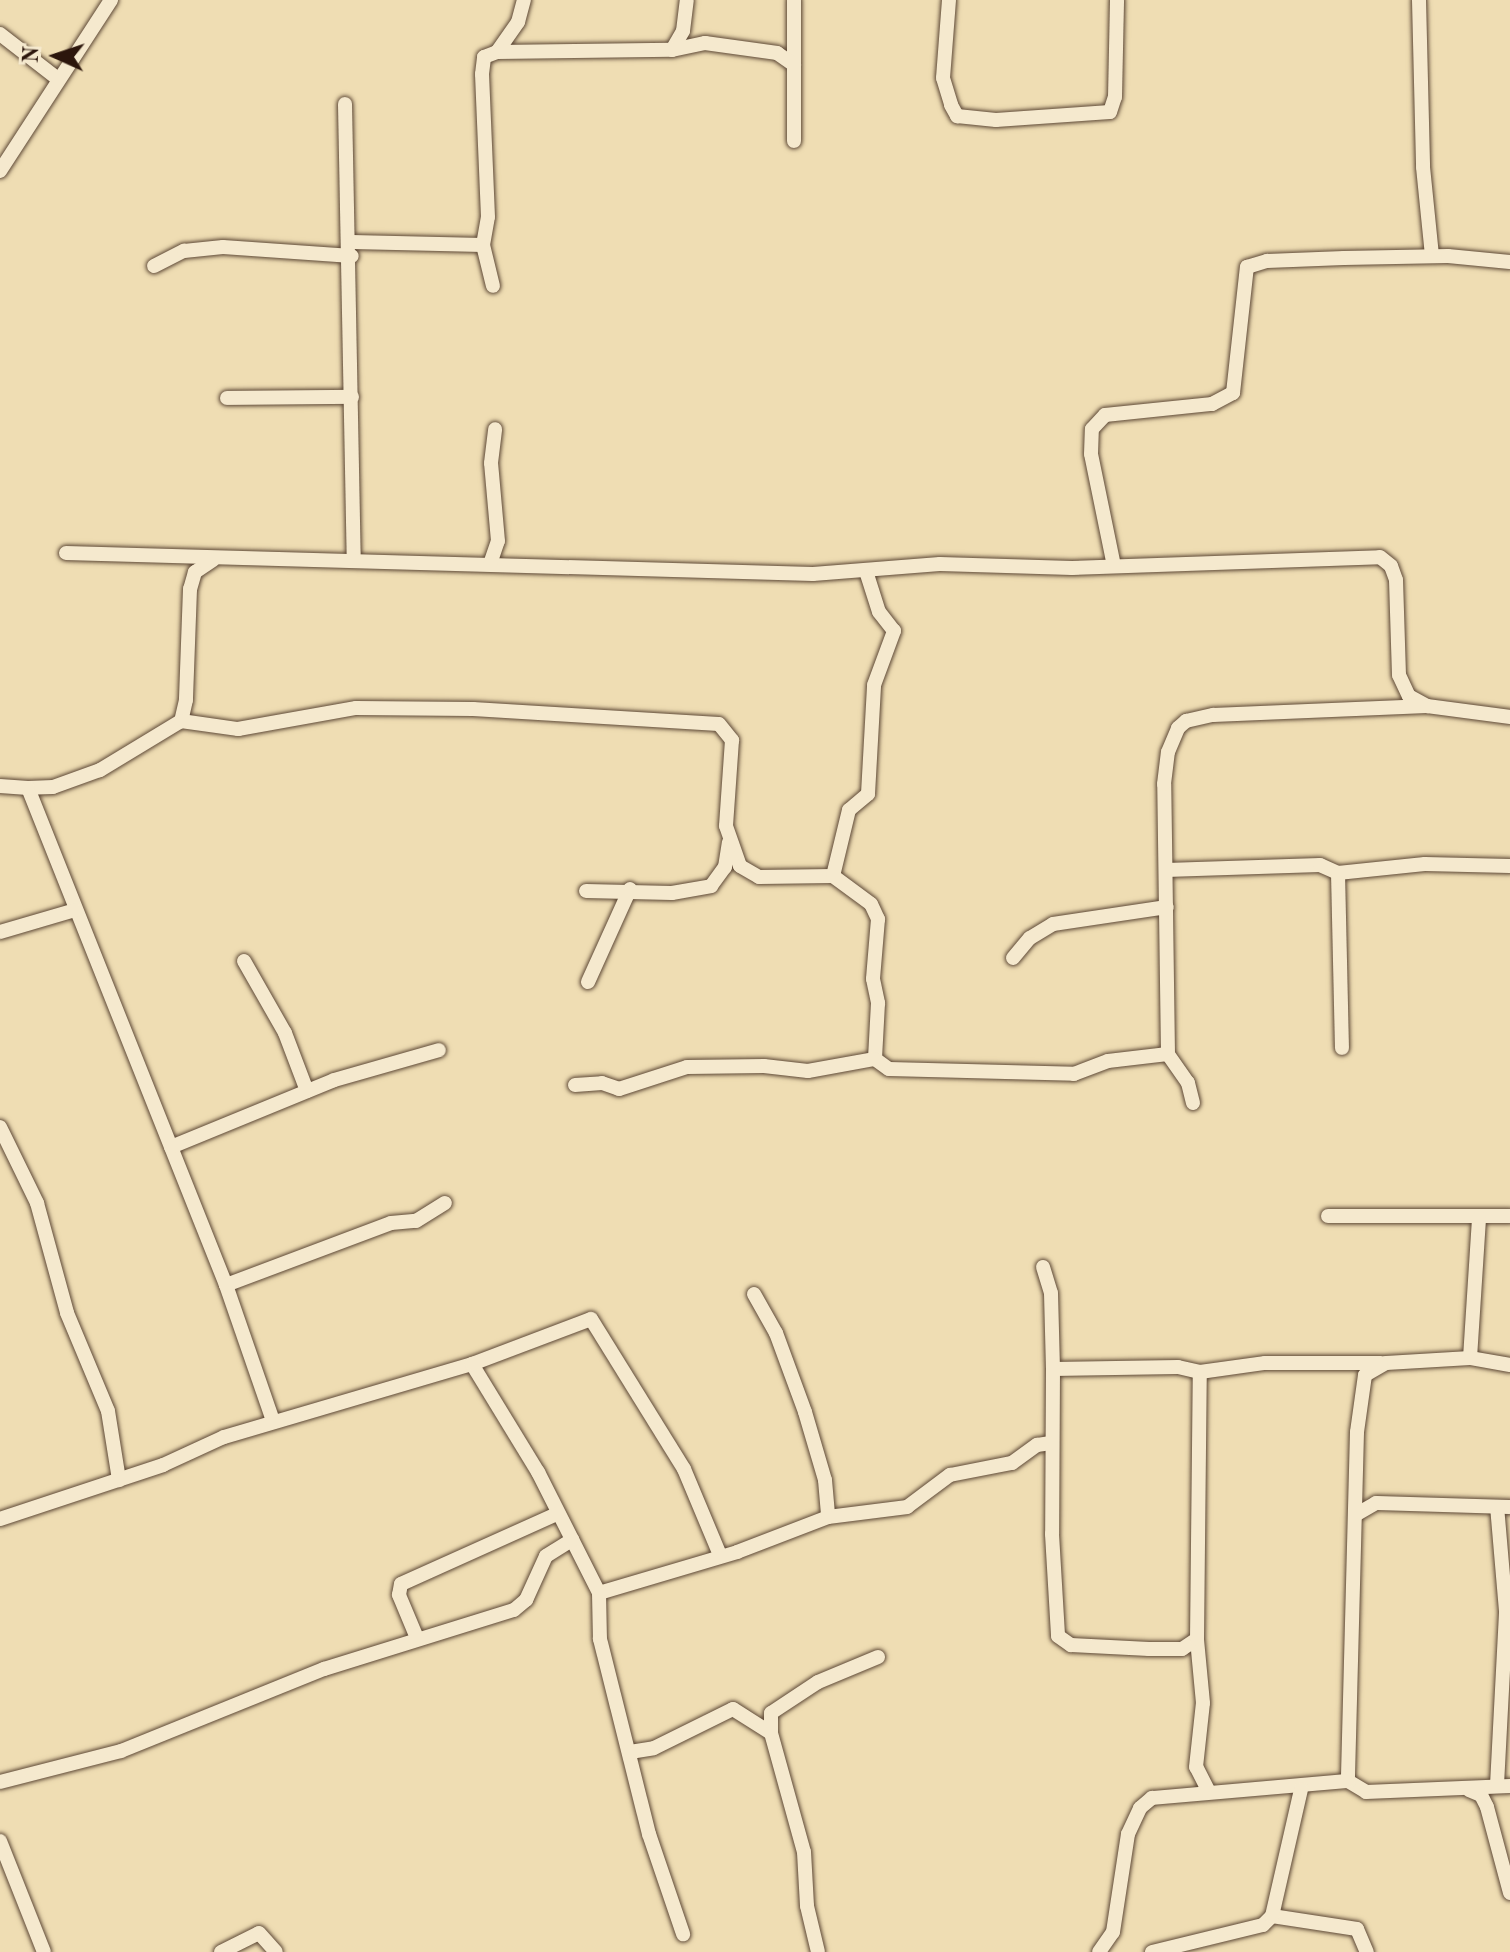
<!DOCTYPE html>
<style>
body{margin:0}
#map{position:relative;width:1510px;height:1952px;overflow:hidden;background:#efddb3;font-family:"Old Standard TT",serif}
div>[style]{position:absolute}
.roads{filter:drop-shadow(0 0 2px #5d4836) drop-shadow(0 0 2px #5d4836)}
.minor>*{height:14px;margin:-7px;padding:0 7px;transform-origin:7px;border-radius:7px;background:#f5e9ce}
span{translate:-50% -50%;white-space:nowrap;text-align:center;line-height:1.15;-webkit-text-stroke:8px #f5e9ce;paint-order:stroke}
.north{position:absolute;left:16px;top:16px;width:80px;height:80px;-webkit-text-stroke:6px #f5e9ce;paint-order:stroke;rotate:273deg;font-size:22px;font-weight:700;line-height:32px;text-align:center;color:#2c160c}
.north::after{content:'';display:block;margin:auto;width:28px;height:36px;background:#2c160c;clip-path:polygon(50% 0,100% 100%,50% 72%,0 100%)}
</style>
<div id="map">
<div class="roads">
<div class="minor">
<i style="left:949px;top:0;width:78px;rotate:94.4deg"></i>
<i style="left:943px;top:78px;width:28px;rotate:73deg"></i>
<i style="left:951px;top:105px;width:13px;rotate:61deg"></i>
<i style="left:957px;top:116px;width:39px;rotate:6deg"></i>
<i style="left:996px;top:120px;width:114px;rotate:-4deg"></i>
<i style="left:1110px;top:112px;width:16px;rotate:-72deg"></i>
<i style="left:1115px;top:97px;width:97px;rotate:-88.8deg"></i>
<i style="left:1419px;top:0;width:167px;rotate:88.6deg"></i>
<i style="left:1423px;top:167px;width:89px;rotate:84.2deg"></i>
<i style="left:0;top:34px;width:73px;rotate:37.8deg"></i>
<i style="left:672px;top:50px;width:22px;rotate:-60deg"></i>
<i style="left:683px;top:31px;width:31px;rotate:-83deg"></i>
<i style="left:497px;top:52px;width:37px;rotate:-55deg"></i>
<i style="left:518px;top:22px;width:23px;rotate:-75deg"></i>
<i style="left:794px;top:65px;width:65px;rotate:-90deg"></i>
<i style="left:345px;top:104px;width:456px;rotate:88.9deg"></i>
<i style="left:0;top:171px;width:204px;rotate:-57deg"></i>
<i style="left:352px;top:242px;width:131px;rotate:1.3deg"></i>
<i style="left:483px;top:245px;width:28px;rotate:-80deg"></i>
<i style="left:488px;top:217px;width:143px;rotate:-92.4deg"></i>
<i style="left:482px;top:74px;width:17px;rotate:-83deg"></i>
<i style="left:484px;top:57px;width:14px;rotate:-21deg"></i>
<i style="left:497px;top:52px;width:175px;rotate:-0.7deg"></i>
<i style="left:672px;top:50px;width:34px;rotate:-12deg"></i>
<i style="left:705px;top:43px;width:73px;rotate:7.9deg"></i>
<i style="left:777px;top:53px;width:21px;rotate:35deg"></i>
<i style="left:794px;top:65px;width:76px;rotate:90deg"></i>
<i style="left:483px;top:245px;width:42px;rotate:76.3deg"></i>
<i style="left:154px;top:266px;width:34px;rotate:-27deg"></i>
<i style="left:184px;top:251px;width:39px;rotate:-6deg"></i>
<i style="left:223px;top:247px;width:129px;rotate:4deg"></i>
<i style="left:227px;top:398px;width:125px;rotate:-0.5deg"></i>
<i style="left:66px;top:553px;width:747px;rotate:1.61deg"></i>
<i style="left:813px;top:574px;width:127px;rotate:-4.5deg"></i>
<i style="left:940px;top:564px;width:132px;rotate:1.7deg"></i>
<i style="left:1072px;top:568px;width:308px;rotate:-2deg"></i>
<i style="left:1380px;top:557px;width:14px;rotate:39deg"></i>
<i style="left:1391px;top:566px;width:15px;rotate:70deg"></i>
<i style="left:1396px;top:580px;width:95px;rotate:88.2deg"></i>
<i style="left:1399px;top:675px;width:23px;rotate:65deg"></i>
<i style="left:1409px;top:696px;width:21px;rotate:29deg"></i>
<i style="left:213px;top:560px;width:22px;rotate:146deg"></i>
<i style="left:195px;top:572px;width:18px;rotate:106deg"></i>
<i style="left:190px;top:589px;width:111px;rotate:92.1deg"></i>
<i style="left:186px;top:700px;width:22px;rotate:103deg"></i>
<i style="left:181px;top:721px;width:95px;rotate:148.8deg"></i>
<i style="left:100px;top:770px;width:50px;rotate:160.1deg"></i>
<i style="left:53px;top:787px;width:25px;rotate:178deg"></i>
<i style="left:28px;top:788px;width:535px;rotate:68.28deg"></i>
<i style="left:226px;top:1285px;width:144px;rotate:70.9deg"></i>
<i style="left:490px;top:564px;width:24px;rotate:-71deg"></i>
<i style="left:498px;top:541px;width:78px;rotate:-95.1deg"></i>
<i style="left:491px;top:463px;width:34px;rotate:-83deg"></i>
<i style="left:1114px;top:566px;width:114px;rotate:-101.6deg"></i>
<i style="left:1091px;top:454px;width:25px;rotate:-88deg"></i>
<i style="left:1092px;top:429px;width:19px;rotate:-47deg"></i>
<i style="left:1105px;top:415px;width:108px;rotate:-5.9deg"></i>
<i style="left:1212px;top:404px;width:24px;rotate:-28deg"></i>
<i style="left:1233px;top:393px;width:127px;rotate:-83.7deg"></i>
<i style="left:1247px;top:267px;width:21px;rotate:-17deg"></i>
<i style="left:1267px;top:261px;width:77px;rotate:-2.2deg"></i>
<i style="left:1344px;top:258px;width:104px;rotate:-1.1deg"></i>
<i style="left:1448px;top:256px;width:62px;rotate:5.5deg"></i>
<i style="left:181px;top:721px;width:58px;rotate:8deg"></i>
<i style="left:238px;top:729px;width:120px;rotate:-10.1deg"></i>
<i style="left:356px;top:708px;width:117px;rotate:0.5deg"></i>
<i style="left:473px;top:709px;width:246px;rotate:3.5deg"></i>
<i style="left:719px;top:724px;width:21px;rotate:51deg"></i>
<i style="left:732px;top:740px;width:86px;rotate:94deg"></i>
<i style="left:726px;top:826px;width:42px;rotate:70.7deg"></i>
<i style="left:740px;top:866px;width:22px;rotate:30deg"></i>
<i style="left:759px;top:877px;width:74px;rotate:-0.8deg"></i>
<i style="left:833px;top:876px;width:47px;rotate:36.4deg"></i>
<i style="left:871px;top:904px;width:17px;rotate:65deg"></i>
<i style="left:878px;top:919px;width:60px;rotate:94.8deg"></i>
<i style="left:873px;top:979px;width:25px;rotate:78deg"></i>
<i style="left:878px;top:1003px;width:56px;rotate:93.1deg"></i>
<i style="left:0;top:786px;width:28px;rotate:4deg"></i>
<i style="left:1166px;top:870px;width:154px;rotate:-1.9deg"></i>
<i style="left:1320px;top:865px;width:20px;rotate:24deg"></i>
<i style="left:1338px;top:873px;width:175px;rotate:88.7deg"></i>
<i style="left:1338px;top:873px;width:87px;rotate:-5.9deg"></i>
<i style="left:1425px;top:864px;width:85px;rotate:1.3deg"></i>
<i style="left:833px;top:876px;width:68px;rotate:-76.4deg"></i>
<i style="left:849px;top:810px;width:25px;rotate:-40deg"></i>
<i style="left:868px;top:794px;width:109px;rotate:-86.8deg"></i>
<i style="left:874px;top:685px;width:58px;rotate:-69.7deg"></i>
<i style="left:894px;top:631px;width:24px;rotate:-128deg"></i>
<i style="left:879px;top:612px;width:43px;rotate:-107.6deg"></i>
<i style="left:586px;top:891px;width:86px;rotate:1.3deg"></i>
<i style="left:672px;top:893px;width:40px;rotate:-10deg"></i>
<i style="left:711px;top:886px;width:24px;rotate:-54deg"></i>
<i style="left:725px;top:867px;width:25px;rotate:-81deg"></i>
<i style="left:0;top:932px;width:78px;rotate:-16.3deg"></i>
<i style="left:1013px;top:958px;width:26px;rotate:-50deg"></i>
<i style="left:1030px;top:938px;width:27px;rotate:-31deg"></i>
<i style="left:1053px;top:924px;width:115px;rotate:-8.5deg"></i>
<i style="left:244px;top:961px;width:83px;rotate:60.3deg"></i>
<i style="left:285px;top:1033px;width:62px;rotate:69.2deg"></i>
<i style="left:588px;top:982px;width:102px;rotate:-65.7deg"></i>
<i style="left:575px;top:1085px;width:27px;rotate:-4deg"></i>
<i style="left:602px;top:1083px;width:18px;rotate:19deg"></i>
<i style="left:619px;top:1089px;width:71px;rotate:-17.9deg"></i>
<i style="left:687px;top:1067px;width:77px;rotate:-0.7deg"></i>
<i style="left:764px;top:1066px;width:44px;rotate:6.5deg"></i>
<i style="left:808px;top:1071px;width:68px;rotate:-10.2deg"></i>
<i style="left:875px;top:1059px;width:17px;rotate:36deg"></i>
<i style="left:889px;top:1069px;width:185px;rotate:1.5deg"></i>
<i style="left:1074px;top:1074px;width:36px;rotate:-21deg"></i>
<i style="left:1108px;top:1061px;width:60px;rotate:-6.7deg"></i>
<i style="left:1193px;top:1103px;width:21px;rotate:-104deg"></i>
<i style="left:1188px;top:1083px;width:35px;rotate:-125deg"></i>
<i style="left:1168px;top:1054px;width:270px;rotate:-90.8deg"></i>
<i style="left:1164px;top:784px;width:32px;rotate:-83deg"></i>
<i style="left:1168px;top:752px;width:26px;rotate:-67deg"></i>
<i style="left:1178px;top:728px;width:11px;rotate:-41deg"></i>
<i style="left:1186px;top:721px;width:28px;rotate:-13deg"></i>
<i style="left:1213px;top:715px;width:214px;rotate:-2.4deg"></i>
<i style="left:1427px;top:706px;width:84px;rotate:7.5deg"></i>
<i style="left:0;top:1127px;width:85px;rotate:64deg"></i>
<i style="left:37px;top:1203px;width:114px;rotate:74.7deg"></i>
<i style="left:67px;top:1313px;width:106px;rotate:67.3deg"></i>
<i style="left:108px;top:1411px;width:70px;rotate:80.9deg"></i>
<i style="left:171px;top:1147px;width:176px;rotate:-22.3deg"></i>
<i style="left:334px;top:1080px;width:109px;rotate:-15.9deg"></i>
<i style="left:1328px;top:1216px;width:182px"></i>
<i style="left:1043px;top:1267px;width:27px;rotate:73deg"></i>
<i style="left:1051px;top:1293px;width:76px;rotate:88.5deg"></i>
<i style="left:1053px;top:1369px;width:125px;rotate:-0.9deg"></i>
<i style="left:1178px;top:1367px;width:23px;rotate:13deg"></i>
<i style="left:226px;top:1285px;width:176px;rotate:-20.6deg"></i>
<i style="left:391px;top:1223px;width:25px;rotate:-5deg"></i>
<i style="left:416px;top:1221px;width:34px;rotate:-32deg"></i>
<i style="left:754px;top:1294px;width:45px;rotate:60.6deg"></i>
<i style="left:776px;top:1333px;width:84px;rotate:69.8deg"></i>
<i style="left:805px;top:1412px;width:71px;rotate:73.6deg"></i>
<i style="left:825px;top:1480px;width:37px;rotate:85deg"></i>
<i style="left:1470px;top:1358px;width:140px;rotate:-86.3deg"></i>
<i style="left:472px;top:1364px;width:127px;rotate:58.6deg"></i>
<i style="left:538px;top:1472px;width:136px;rotate:63.2deg"></i>
<i style="left:599px;top:1593px;width:46px;rotate:88.8deg"></i>
<i style="left:600px;top:1639px;width:201px;rotate:75.9deg"></i>
<i style="left:649px;top:1834px;width:106px;rotate:71.2deg"></i>
<i style="left:1510px;top:1365px;width:41px;rotate:-170.1deg"></i>
<i style="left:1470px;top:1358px;width:84px;rotate:176.6deg"></i>
<i style="left:1386px;top:1363px;width:24px;rotate:150deg"></i>
<i style="left:1365px;top:1375px;width:58px;rotate:98deg"></i>
<i style="left:1357px;top:1432px;width:349px;rotate:91.5deg"></i>
<i style="left:1348px;top:1781px;width:21px;rotate:31deg"></i>
<i style="left:1366px;top:1792px;width:144px;rotate:-2.4deg"></i>
<i style="left:1053px;top:1369px;width:165px;rotate:90.3deg"></i>
<i style="left:1052px;top:1534px;width:102px;rotate:86.6deg"></i>
<i style="left:1058px;top:1636px;width:16px;rotate:35deg"></i>
<i style="left:1071px;top:1645px;width:78px;rotate:2.9deg"></i>
<i style="left:1149px;top:1649px;width:33px"></i>
<i style="left:1182px;top:1649px;width:18px;rotate:-34deg"></i>
<i style="left:1357px;top:1514px;width:22px;rotate:-30deg"></i>
<i style="left:1376px;top:1503px;width:134px;rotate:1.7deg"></i>
<i style="left:0;top:1519px;width:172px;rotate:-18.3deg"></i>
<i style="left:163px;top:1465px;width:67px;rotate:-24.7deg"></i>
<i style="left:224px;top:1437px;width:259px;rotate:-16.4deg"></i>
<i style="left:472px;top:1364px;width:127px;rotate:-20.7deg"></i>
<i style="left:591px;top:1319px;width:176px;rotate:58.2deg"></i>
<i style="left:684px;top:1469px;width:93px;rotate:67.3deg"></i>
<i style="left:599px;top:1593px;width:144px;rotate:-16.5deg"></i>
<i style="left:737px;top:1552px;width:97px;rotate:-21deg"></i>
<i style="left:828px;top:1517px;width:80px;rotate:-7.2deg"></i>
<i style="left:907px;top:1507px;width:54px;rotate:-36.7deg"></i>
<i style="left:950px;top:1475px;width:63px;rotate:-11deg"></i>
<i style="left:1012px;top:1463px;width:31px;rotate:-36deg"></i>
<i style="left:1037px;top:1445px;width:14px;rotate:-8deg"></i>
<i style="left:417px;top:1638px;width:47px;rotate:-112.7deg"></i>
<i style="left:399px;top:1595px;width:11px;rotate:-80deg"></i>
<i style="left:401px;top:1584px;width:171px;rotate:-24.2deg"></i>
<i style="left:771px;top:1733px;width:20px;rotate:-90deg"></i>
<i style="left:771px;top:1713px;width:56px;rotate:-33.4deg"></i>
<i style="left:818px;top:1682px;width:65px;rotate:-22.6deg"></i>
<i style="left:630px;top:1752px;width:24px;rotate:-9deg"></i>
<i style="left:654px;top:1748px;width:88px;rotate:-26.3deg"></i>
<i style="left:733px;top:1709px;width:45px;rotate:32.3deg"></i>
<i style="left:771px;top:1733px;width:123px;rotate:74.5deg"></i>
<i style="left:804px;top:1852px;width:54px;rotate:86.8deg"></i>
<i style="left:807px;top:1906px;width:47px;rotate:76.6deg"></i>
<i style="left:0;top:1782px;width:125px;rotate:-14.4deg"></i>
<i style="left:121px;top:1751px;width:219px;rotate:-22deg"></i>
<i style="left:324px;top:1669px;width:199px;rotate:-17.3deg"></i>
<i style="left:514px;top:1610px;width:16px;rotate:-40deg"></i>
<i style="left:526px;top:1600px;width:48px;rotate:-65.6deg"></i>
<i style="left:546px;top:1556px;width:31px;rotate:-32deg"></i>
<i style="left:1497px;top:1785px;width:174px;rotate:-87deg"></i>
<i style="left:1506px;top:1611px;width:104px;rotate:-94.9deg"></i>
<i style="left:1469px;top:1790px;width:13px;rotate:23deg"></i>
<i style="left:1481px;top:1795px;width:13px;rotate:63deg"></i>
<i style="left:1487px;top:1807px;width:89px;rotate:75deg"></i>
<i style="left:1209px;top:1792px;width:28px;rotate:-117deg"></i>
<i style="left:1196px;top:1767px;width:64px;rotate:-83.8deg"></i>
<i style="left:1203px;top:1703px;width:64px;rotate:-95.4deg"></i>
<i style="left:1197px;top:1639px;width:267px;rotate:-89.4deg"></i>
<i style="left:1200px;top:1372px;width:66px;rotate:-7.9deg"></i>
<i style="left:1265px;top:1363px;width:116px"></i>
<i style="left:0;top:1841px;width:119px;rotate:68.4deg"></i>
<i style="left:1272px;top:1916px;width:86px;rotate:8.7deg"></i>
<i style="left:1357px;top:1929px;width:25px;rotate:67deg"></i>
<i style="left:221px;top:1952px;width:42px;rotate:-26.6deg"></i>
<i style="left:259px;top:1933px;width:25px;rotate:48deg"></i>
<i style="left:1099px;top:1952px;width:24px;rotate:-55deg"></i>
<i style="left:1113px;top:1932px;width:99px;rotate:-81.3deg"></i>
<i style="left:1128px;top:1834px;width:29px;rotate:-65deg"></i>
<i style="left:1140px;top:1808px;width:16px;rotate:-40deg"></i>
<i style="left:1152px;top:1798px;width:197px;rotate:-5deg"></i>
<i style="left:1152px;top:1952px;width:114px;rotate:-13.7deg"></i>
<i style="left:1263px;top:1925px;width:13px;rotate:-45deg"></i>
<i style="left:1272px;top:1916px;width:130px;rotate:-77.1deg"></i>
</div>
</div>
<div class="north">N</div>
</div>
